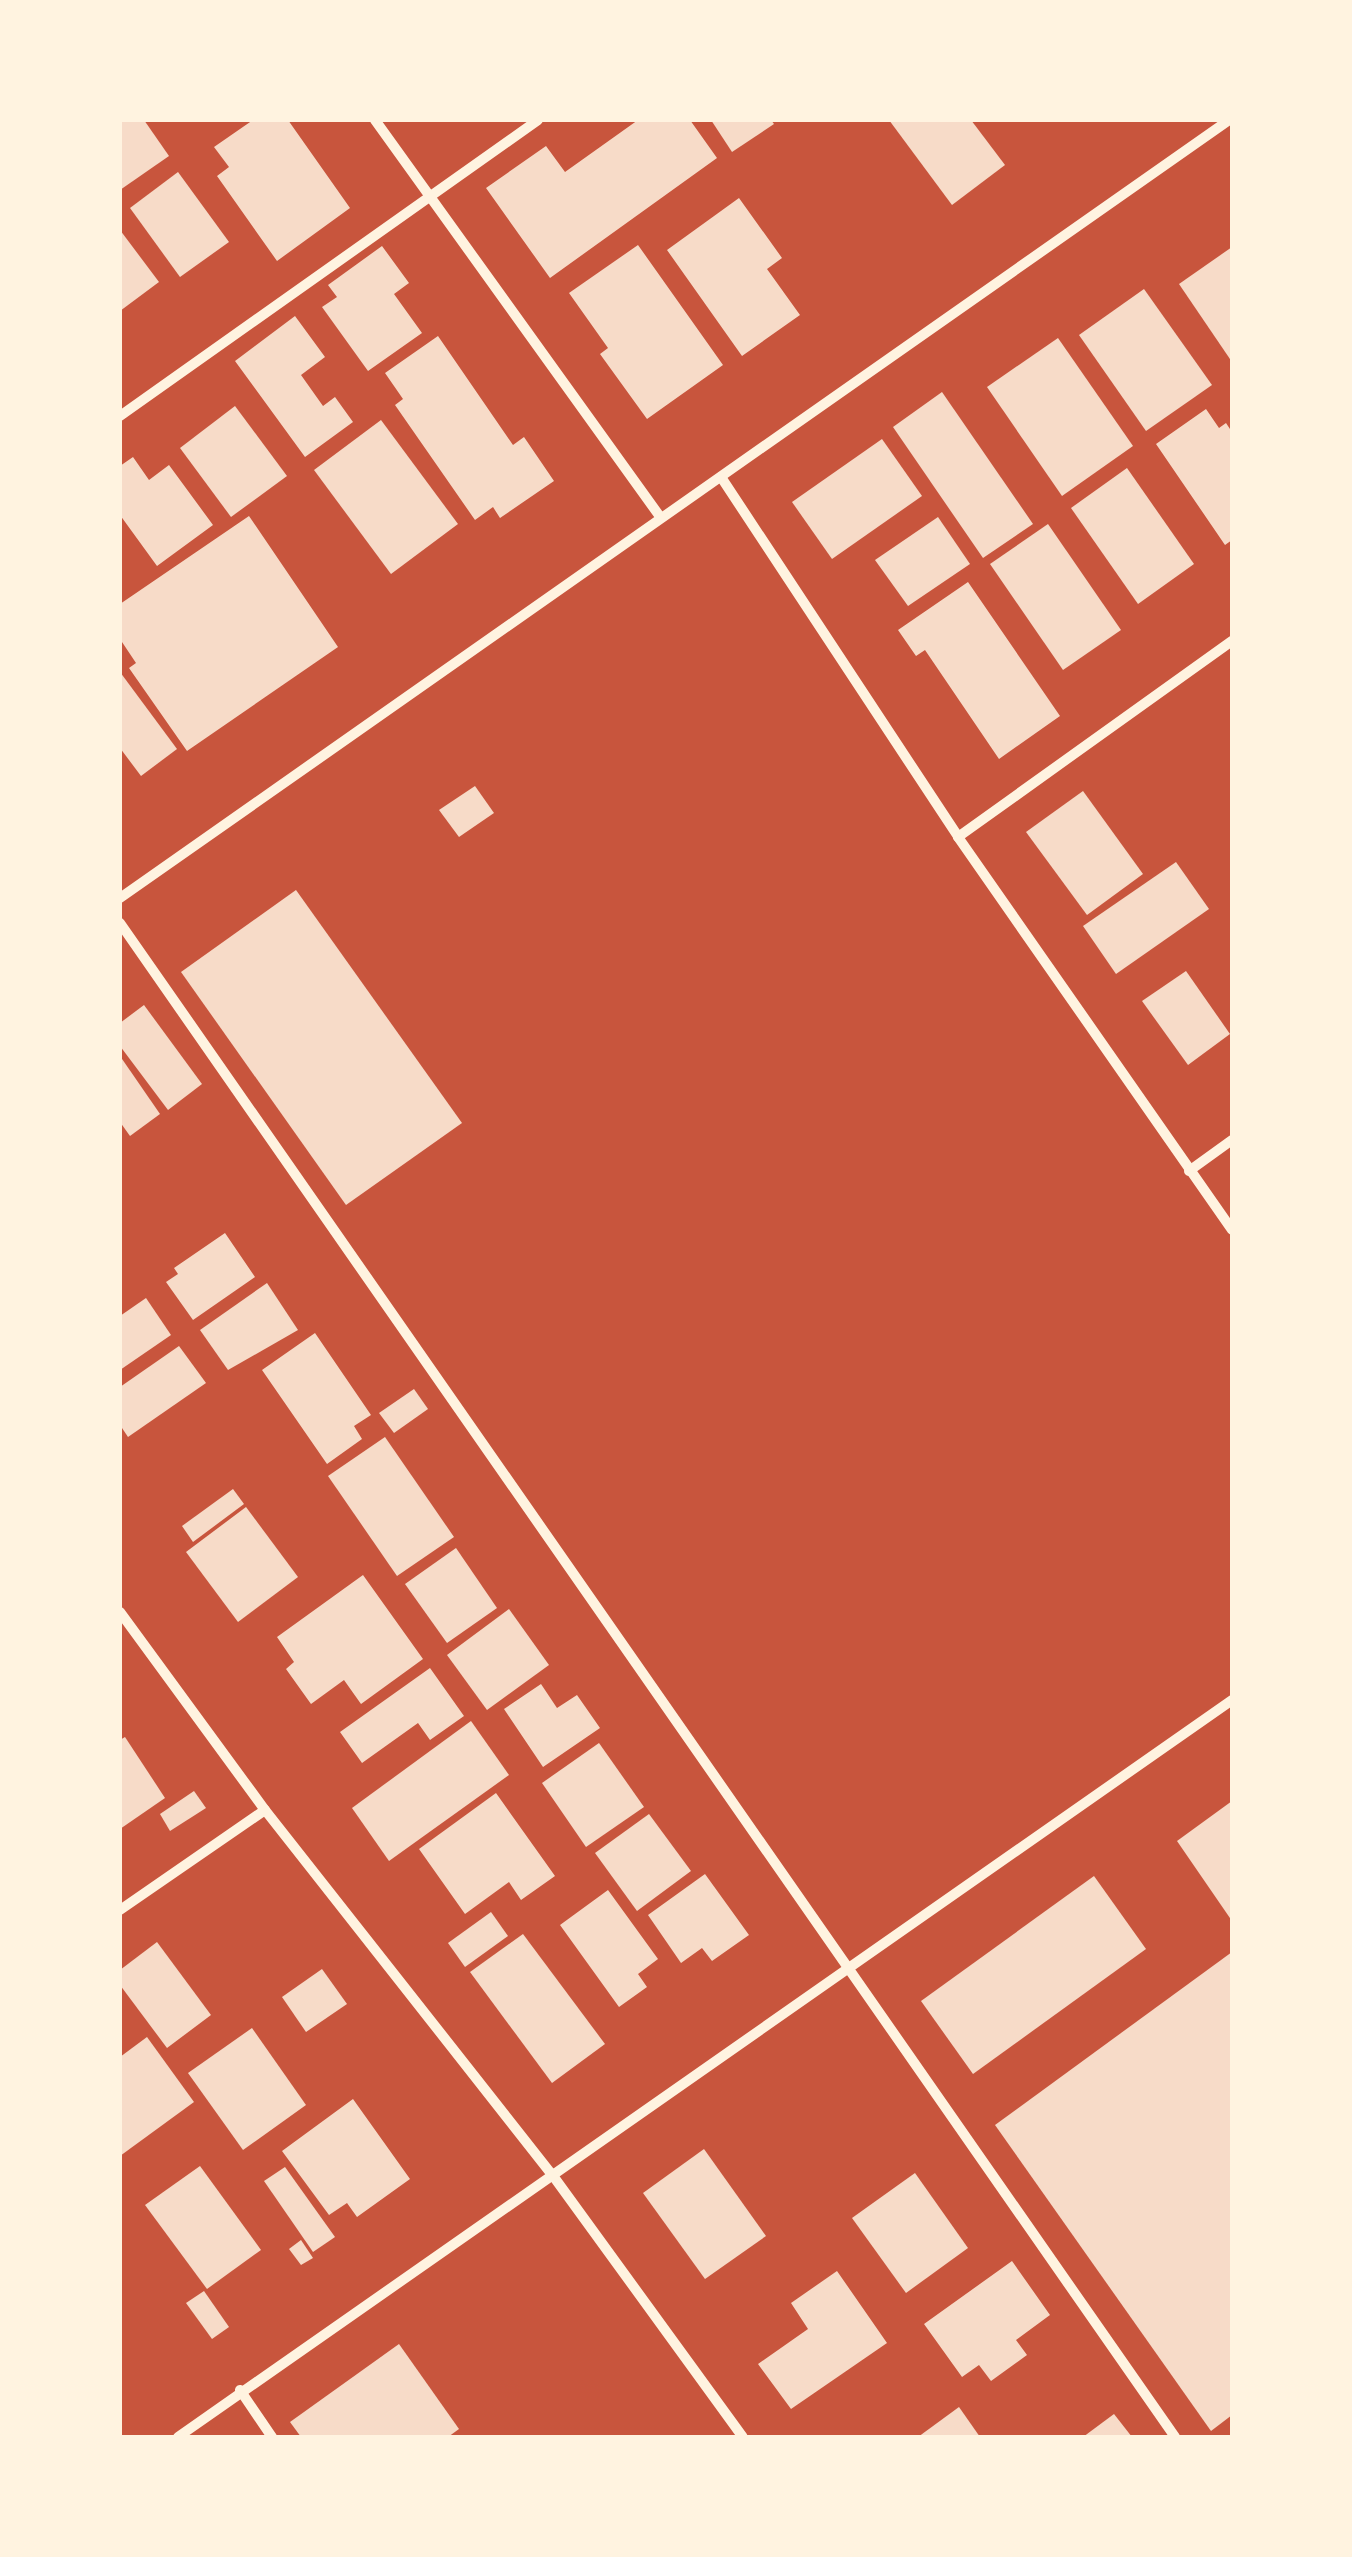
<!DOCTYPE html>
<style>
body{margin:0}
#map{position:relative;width:1352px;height:2557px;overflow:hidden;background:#c8553d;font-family:"Fira Sans",sans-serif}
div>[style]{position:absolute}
.building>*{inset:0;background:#f7dbc8}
.minor>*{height:10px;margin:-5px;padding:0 5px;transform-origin:5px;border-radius:5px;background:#fff3e0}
span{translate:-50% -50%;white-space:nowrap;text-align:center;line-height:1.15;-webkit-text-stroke:10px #fff3e0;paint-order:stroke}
.frame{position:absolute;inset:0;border:122px solid #fff3e0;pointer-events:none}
</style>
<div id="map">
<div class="building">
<i style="clip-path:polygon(120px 120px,144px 120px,169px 156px,120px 190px)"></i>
<i style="clip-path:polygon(253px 120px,288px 120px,350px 208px,277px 261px,217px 176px,229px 167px,214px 147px)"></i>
<i style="clip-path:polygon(638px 120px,690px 120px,717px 158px,550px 278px,486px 188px,546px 146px,565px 172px)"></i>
<i style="clip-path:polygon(711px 120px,771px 120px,774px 124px,732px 152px)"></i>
<i style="clip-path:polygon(889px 120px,971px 120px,1005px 165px,952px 205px)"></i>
<i style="clip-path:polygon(178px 172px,229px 242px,180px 277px,130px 208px)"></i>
<i style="clip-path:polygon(739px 198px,782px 258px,767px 269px,800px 315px,742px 356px,667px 250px)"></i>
<i style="clip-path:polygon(120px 230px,159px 282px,120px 311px)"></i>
<i style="clip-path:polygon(638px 245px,723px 365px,647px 419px,600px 354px,608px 348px,569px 293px)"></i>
<i style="clip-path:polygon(382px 246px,409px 283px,394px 294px,422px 333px,368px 371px,322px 307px,337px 297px,328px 285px)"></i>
<i style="clip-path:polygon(1232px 247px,1232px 362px,1179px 284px)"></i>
<i style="clip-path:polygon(1144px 289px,1212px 385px,1146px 431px,1079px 335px)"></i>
<i style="clip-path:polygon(295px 316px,325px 357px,301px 375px,323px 406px,335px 397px,353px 422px,305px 457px,235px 361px)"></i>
<i style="clip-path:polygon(438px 336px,513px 445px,524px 437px,554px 481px,500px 518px,493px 507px,475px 520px,395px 405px,403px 399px,385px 373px)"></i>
<i style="clip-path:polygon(1058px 338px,1133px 446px,1062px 496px,987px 387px)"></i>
<i style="clip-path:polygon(942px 392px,1033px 524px,983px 558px,893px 427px)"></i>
<i style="clip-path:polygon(235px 406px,287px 476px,231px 517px,180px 448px)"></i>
<i style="clip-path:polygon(1206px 409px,1219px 428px,1226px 423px,1232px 432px,1232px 540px,1225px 545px,1156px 444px)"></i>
<i style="clip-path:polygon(381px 420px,458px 524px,391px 574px,314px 470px)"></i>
<i style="clip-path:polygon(882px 439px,922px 496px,832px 559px,792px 502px)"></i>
<i style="clip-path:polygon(133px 457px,149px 480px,169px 465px,213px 525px,157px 566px,120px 515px,120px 466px)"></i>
<i style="clip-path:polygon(1127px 468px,1194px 564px,1138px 604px,1071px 508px)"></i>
<i style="clip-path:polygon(249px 516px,338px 647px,187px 751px,129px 668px,136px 663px,120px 639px,120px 604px)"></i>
<i style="clip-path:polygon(938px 517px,970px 564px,908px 606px,875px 560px)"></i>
<i style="clip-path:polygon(1048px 524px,1121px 630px,1063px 670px,990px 564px)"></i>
<i style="clip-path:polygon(968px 582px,1060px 716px,999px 759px,925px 650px,916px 656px,898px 630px)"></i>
<i style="clip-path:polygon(120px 672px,177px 749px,141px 776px,120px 748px)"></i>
<i style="clip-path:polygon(475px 786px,494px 813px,459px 837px,439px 810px)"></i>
<i style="clip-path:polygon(1083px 791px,1143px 874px,1087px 915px,1026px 832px)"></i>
<i style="clip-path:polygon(1176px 862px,1209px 909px,1116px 974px,1083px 926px)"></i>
<i style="clip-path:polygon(296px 890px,462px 1123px,346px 1205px,181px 972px)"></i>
<i style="clip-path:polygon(1186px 971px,1230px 1034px,1188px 1065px,1142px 1001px)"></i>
<i style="clip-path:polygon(144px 1005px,202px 1084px,168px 1110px,120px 1046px,120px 1023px)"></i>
<i style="clip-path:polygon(120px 1056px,160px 1114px,130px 1136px,120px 1122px)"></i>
<i style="clip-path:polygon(225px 1233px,255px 1277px,193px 1320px,166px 1282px,178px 1274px,174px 1268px)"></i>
<i style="clip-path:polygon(267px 1283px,298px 1330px,228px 1370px,200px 1330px)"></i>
<i style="clip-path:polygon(146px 1298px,171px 1335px,120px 1370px,120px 1316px)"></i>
<i style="clip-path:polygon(315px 1333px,371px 1415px,354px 1426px,362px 1439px,327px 1464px,262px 1370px)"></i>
<i style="clip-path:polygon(179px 1346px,206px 1383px,128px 1437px,120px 1425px,120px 1387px)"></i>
<i style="clip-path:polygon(414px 1389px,428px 1409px,394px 1433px,379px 1413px)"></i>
<i style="clip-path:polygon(385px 1437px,454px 1537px,397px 1576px,328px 1476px)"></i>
<i style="clip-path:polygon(233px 1489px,244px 1504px,193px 1542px,182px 1526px)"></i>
<i style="clip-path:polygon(246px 1507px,298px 1577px,238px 1622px,186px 1552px)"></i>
<i style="clip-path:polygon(456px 1548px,497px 1608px,447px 1643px,405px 1584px)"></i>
<i style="clip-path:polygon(363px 1575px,423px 1659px,361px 1704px,344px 1680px,311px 1704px,286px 1669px,294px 1662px,277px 1637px)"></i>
<i style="clip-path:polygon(509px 1609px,549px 1665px,487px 1710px,447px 1655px)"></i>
<i style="clip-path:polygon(430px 1668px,464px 1716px,430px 1740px,418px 1723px,362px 1763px,340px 1732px)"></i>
<i style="clip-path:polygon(541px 1684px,557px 1708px,577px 1695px,600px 1728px,543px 1767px,504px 1709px)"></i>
<i style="clip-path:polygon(471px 1721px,509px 1775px,389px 1861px,352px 1808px)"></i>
<i style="clip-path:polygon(125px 1737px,165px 1798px,120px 1829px,120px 1740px)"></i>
<i style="clip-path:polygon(599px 1743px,644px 1807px,586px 1847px,542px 1783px)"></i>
<i style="clip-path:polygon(194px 1791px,206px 1808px,170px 1831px,160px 1814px)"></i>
<i style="clip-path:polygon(496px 1793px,555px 1876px,521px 1900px,509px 1882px,465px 1914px,419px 1849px)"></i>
<i style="clip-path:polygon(1232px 1801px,1232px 1921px,1177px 1841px)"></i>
<i style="clip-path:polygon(649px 1814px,691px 1871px,637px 1911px,595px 1853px)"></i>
<i style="clip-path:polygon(705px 1874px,749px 1935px,712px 1961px,702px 1948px,681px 1963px,648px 1915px)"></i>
<i style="clip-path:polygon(1094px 1876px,1146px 1949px,973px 2074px,921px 2001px)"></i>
<i style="clip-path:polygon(608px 1890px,658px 1959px,638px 1974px,647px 1987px,619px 2007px,560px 1925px)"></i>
<i style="clip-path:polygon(491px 1912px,508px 1936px,465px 1967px,448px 1943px)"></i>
<i style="clip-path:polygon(523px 1934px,605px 2044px,552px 2083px,470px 1972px)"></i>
<i style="clip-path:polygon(157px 1942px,211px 2015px,167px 2048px,120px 1985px,120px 1970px)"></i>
<i style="clip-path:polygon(1232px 1952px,1232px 2415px,1211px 2431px,995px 2125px)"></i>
<i style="clip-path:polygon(322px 1969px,347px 2004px,306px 2032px,282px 1997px)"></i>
<i style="clip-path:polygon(252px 2028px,306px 2105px,243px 2150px,188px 2073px)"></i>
<i style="clip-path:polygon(147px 2037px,194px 2102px,120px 2156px,120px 2057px)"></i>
<i style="clip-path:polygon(353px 2099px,410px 2179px,357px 2217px,347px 2203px,329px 2215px,282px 2151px)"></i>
<i style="clip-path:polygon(704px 2149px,766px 2236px,705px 2279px,643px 2193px)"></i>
<i style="clip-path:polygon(200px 2166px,261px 2250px,207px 2289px,145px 2205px)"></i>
<i style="clip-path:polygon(285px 2167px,335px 2237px,313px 2252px,264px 2181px)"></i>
<i style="clip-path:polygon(915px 2173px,968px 2248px,906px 2293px,852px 2218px)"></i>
<i style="clip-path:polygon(301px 2240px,313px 2258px,301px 2265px,289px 2249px)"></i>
<i style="clip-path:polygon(1012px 2261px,1050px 2315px,1016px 2340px,1027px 2355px,991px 2381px,979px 2365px,962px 2377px,924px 2324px)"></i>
<i style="clip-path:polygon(837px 2271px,887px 2343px,791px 2409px,758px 2364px,808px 2329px,791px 2303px)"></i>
<i style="clip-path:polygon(204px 2291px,229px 2327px,212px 2339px,186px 2303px)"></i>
<i style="clip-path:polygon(399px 2344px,459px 2429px,448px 2437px,301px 2437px,290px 2422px)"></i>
<i style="clip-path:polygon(959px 2407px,980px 2437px,918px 2437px)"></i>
<i style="clip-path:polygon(1114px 2414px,1132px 2437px,1083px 2437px)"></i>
</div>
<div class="minor">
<i style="left:375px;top:120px;width:489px;rotate:54.3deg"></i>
<i style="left:120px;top:416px;width:512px;rotate:-35.3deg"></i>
<i style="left:721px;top:477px;width:431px;rotate:56.6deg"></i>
<i style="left:958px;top:837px;width:479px;rotate:55.1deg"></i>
<i style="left:958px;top:837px;width:337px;rotate:-35.6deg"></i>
<i style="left:120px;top:898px;width:1355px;rotate:-35.05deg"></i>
<i style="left:120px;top:923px;width:1845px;rotate:55.13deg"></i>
<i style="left:1189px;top:1171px;width:53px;rotate:-35.8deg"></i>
<i style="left:120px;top:1612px;width:245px;rotate:53.8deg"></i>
<i style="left:265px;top:1810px;width:462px;rotate:51.8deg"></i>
<i style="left:551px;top:2173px;width:326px;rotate:54deg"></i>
<i style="left:120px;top:1910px;width:176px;rotate:-34.6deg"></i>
<i style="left:240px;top:2390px;width:57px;rotate:55.8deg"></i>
<i style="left:178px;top:2437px;width:1286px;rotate:-34.96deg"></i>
</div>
<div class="frame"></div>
</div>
